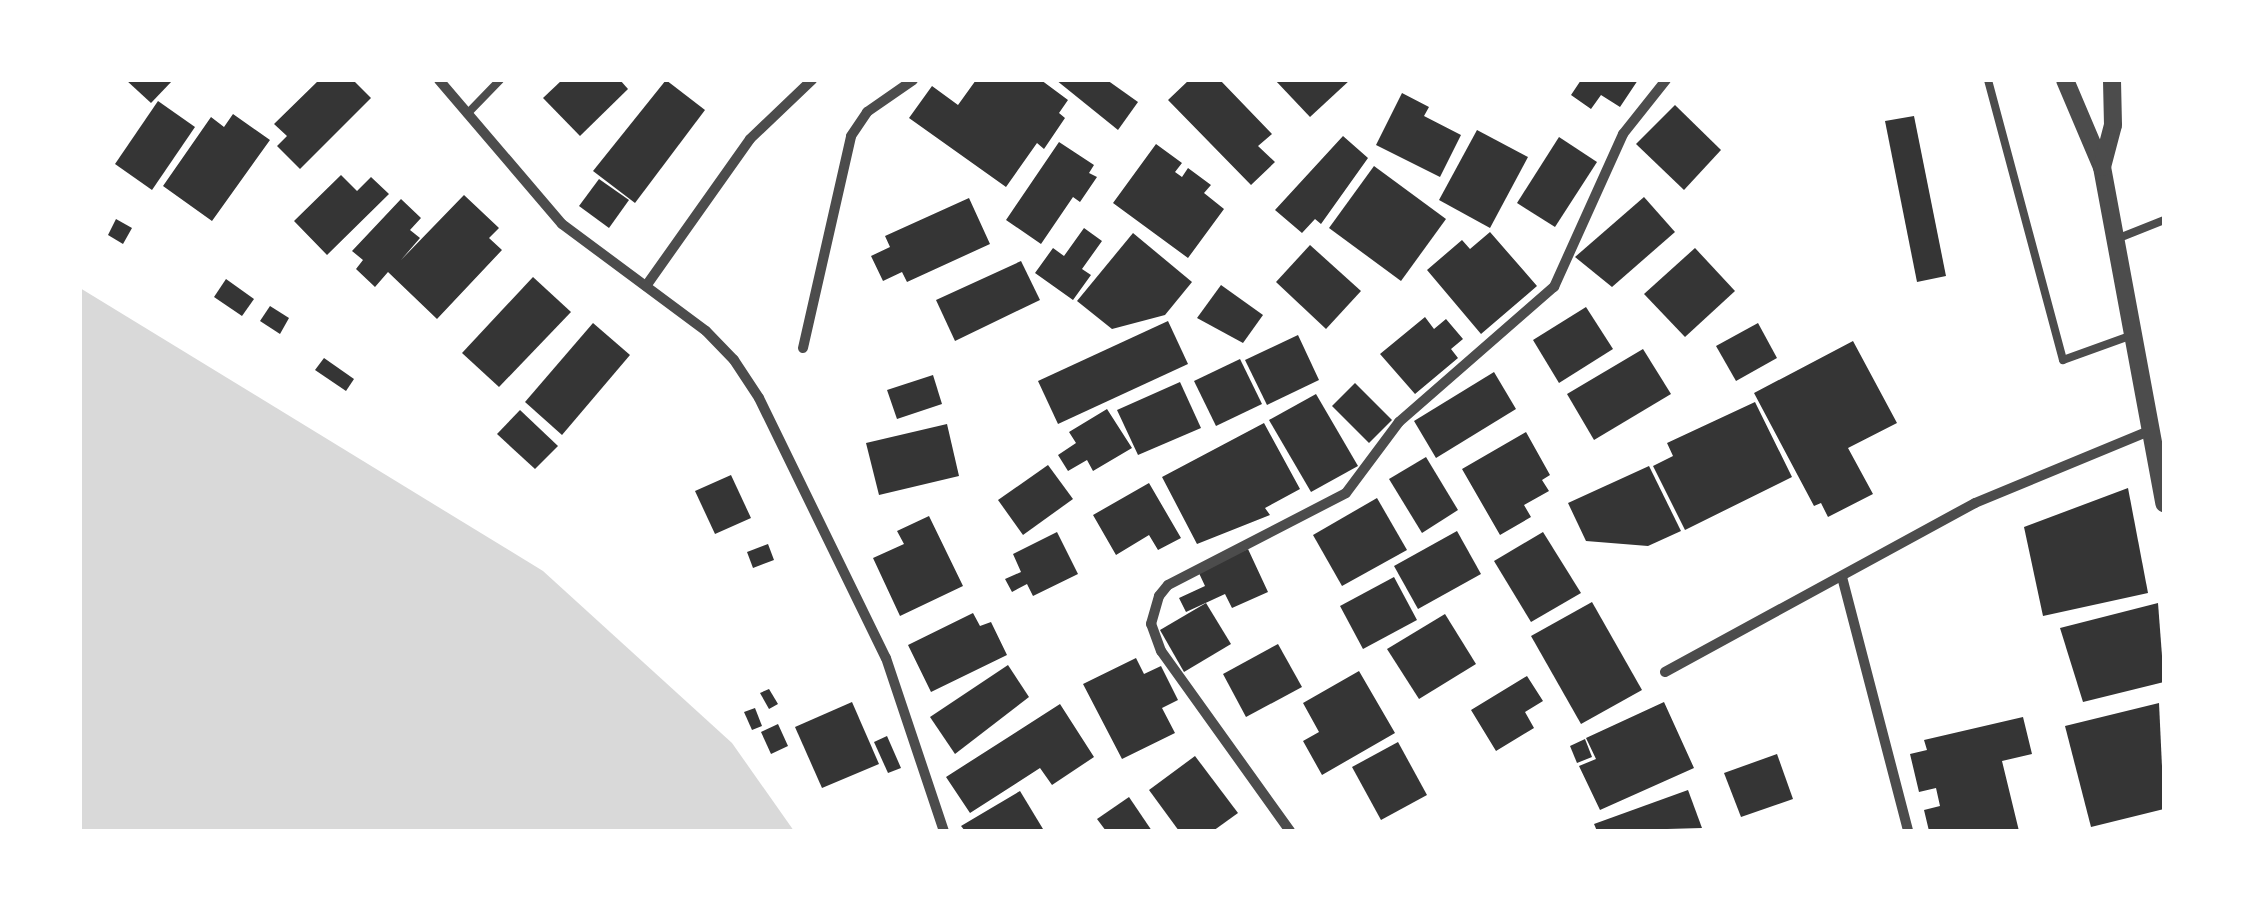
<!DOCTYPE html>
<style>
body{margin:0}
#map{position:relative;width:2244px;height:911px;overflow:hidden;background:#fff;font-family:Commissioner,sans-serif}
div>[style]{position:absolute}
.water>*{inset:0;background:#d9d9d9}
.building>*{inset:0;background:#353535}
.service>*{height:8px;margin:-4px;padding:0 4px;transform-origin:4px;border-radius:4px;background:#4c4c4c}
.minor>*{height:10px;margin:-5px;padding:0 5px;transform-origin:5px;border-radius:5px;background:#4c4c4c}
.tertiary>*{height:18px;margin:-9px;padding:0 9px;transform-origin:9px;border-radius:9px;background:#4c4c4c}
span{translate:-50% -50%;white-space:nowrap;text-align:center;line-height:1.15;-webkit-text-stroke:8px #fff;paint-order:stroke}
.frame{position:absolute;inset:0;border:82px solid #fff;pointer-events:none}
</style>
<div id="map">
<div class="water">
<i style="clip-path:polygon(80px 288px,543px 571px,732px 743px,794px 831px,80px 831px)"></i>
</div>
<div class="building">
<i style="clip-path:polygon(126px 80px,173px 80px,151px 103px)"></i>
<i style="clip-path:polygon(319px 80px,353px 80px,371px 98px,300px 169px,277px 146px,287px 136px,274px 124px)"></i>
<i style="clip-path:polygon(562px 80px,620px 80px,628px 89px,580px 136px,543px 98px)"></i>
<i style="clip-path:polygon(666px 80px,705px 110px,635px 203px,593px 171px)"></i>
<i style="clip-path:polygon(976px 80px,1041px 80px,1068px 100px,1059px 113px,1065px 118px,1044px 149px,1037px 143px,1006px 187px,909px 118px,932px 86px,958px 105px)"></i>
<i style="clip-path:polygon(1056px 80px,1107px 80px,1138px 102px,1118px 130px)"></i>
<i style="clip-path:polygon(1189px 80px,1220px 80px,1272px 134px,1258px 146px,1275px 162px,1251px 185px,1168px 100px)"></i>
<i style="clip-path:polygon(1275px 80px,1350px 80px,1310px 117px)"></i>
<i style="clip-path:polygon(1581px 80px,1638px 80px,1620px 107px,1601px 95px,1591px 109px,1571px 95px)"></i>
<i style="clip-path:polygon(1402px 93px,1429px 107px,1424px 116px,1461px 135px,1440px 177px,1376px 145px)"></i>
<i style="clip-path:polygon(158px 101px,195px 127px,152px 190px,115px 164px)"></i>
<i style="clip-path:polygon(1675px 105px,1721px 150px,1684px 190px,1636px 144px)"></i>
<i style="clip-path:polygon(233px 114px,270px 140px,212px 221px,163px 186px,211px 117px,224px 127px)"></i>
<i style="clip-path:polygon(1914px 116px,1946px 276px,1917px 282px,1885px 121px)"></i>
<i style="clip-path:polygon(1477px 130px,1528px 157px,1490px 228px,1439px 200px)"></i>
<i style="clip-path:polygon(1343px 136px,1368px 158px,1321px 224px,1315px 219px,1302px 233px,1275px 210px)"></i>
<i style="clip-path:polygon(1559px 137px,1597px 162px,1555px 227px,1517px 203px)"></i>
<i style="clip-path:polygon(1059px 142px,1094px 165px,1089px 173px,1097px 177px,1080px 202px,1073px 197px,1041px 244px,1006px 220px)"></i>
<i style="clip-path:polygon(1156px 144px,1182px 163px,1175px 172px,1182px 177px,1188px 168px,1211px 185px,1204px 193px,1224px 209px,1188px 258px,1113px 203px)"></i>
<i style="clip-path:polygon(1374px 166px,1446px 219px,1401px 281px,1329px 228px)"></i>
<i style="clip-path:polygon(341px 175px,357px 191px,371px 177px,389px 194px,327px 255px,294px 221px)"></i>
<i style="clip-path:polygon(599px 179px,629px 200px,609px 228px,579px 206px)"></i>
<i style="clip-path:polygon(464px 195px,499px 228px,489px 238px,502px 250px,437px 319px,388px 272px,375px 287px,356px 269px,363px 260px,352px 251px,401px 199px,421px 218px,410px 230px,420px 238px,401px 260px)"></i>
<i style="clip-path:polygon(1644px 197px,1675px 232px,1612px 287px,1575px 257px)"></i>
<i style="clip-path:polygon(969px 198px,990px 244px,907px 282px,902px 272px,883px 281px,871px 256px,890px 247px,885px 236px)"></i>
<i style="clip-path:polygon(116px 219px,132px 228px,123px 244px,108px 235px)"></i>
<i style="clip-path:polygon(1084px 228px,1102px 241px,1082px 269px,1091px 275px,1073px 300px,1035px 273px,1053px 248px,1064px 256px)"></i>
<i style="clip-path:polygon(1490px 232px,1537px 286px,1481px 334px,1427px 270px,1462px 240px,1470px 249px)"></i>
<i style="clip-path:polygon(1133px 233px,1192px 282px,1165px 315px,1112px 329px,1077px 301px)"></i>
<i style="clip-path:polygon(1310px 245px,1361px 291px,1326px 329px,1276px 282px)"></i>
<i style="clip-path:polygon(1695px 248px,1735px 291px,1685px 337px,1644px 294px)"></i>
<i style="clip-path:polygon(1021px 261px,1040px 300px,955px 341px,936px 300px)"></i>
<i style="clip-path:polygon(533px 277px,571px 312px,499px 387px,462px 353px)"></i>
<i style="clip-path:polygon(226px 279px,254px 299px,242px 316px,214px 297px)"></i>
<i style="clip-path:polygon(1221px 285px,1263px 315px,1243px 343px,1197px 318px)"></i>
<i style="clip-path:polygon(270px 306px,289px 318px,280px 334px,260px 321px)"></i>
<i style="clip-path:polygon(1586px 307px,1613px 349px,1559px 383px,1533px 340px)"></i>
<i style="clip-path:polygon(1425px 317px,1434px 329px,1446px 319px,1463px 339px,1451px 349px,1458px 358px,1415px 394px,1380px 354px)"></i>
<i style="clip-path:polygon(1168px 321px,1188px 364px,1058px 424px,1038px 381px)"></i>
<i style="clip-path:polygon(593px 323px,630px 355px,562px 435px,525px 402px)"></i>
<i style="clip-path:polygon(1758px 323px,1777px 358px,1736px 381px,1716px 346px)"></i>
<i style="clip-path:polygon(1298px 335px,1319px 380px,1267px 405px,1245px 360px)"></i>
<i style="clip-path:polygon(1853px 341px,1897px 423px,1848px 448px,1873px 494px,1828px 517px,1821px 503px,1814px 506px,1754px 393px)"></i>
<i style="clip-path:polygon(1643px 349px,1671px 394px,1594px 440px,1567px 394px)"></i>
<i style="clip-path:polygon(324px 358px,354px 379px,346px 391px,315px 370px)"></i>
<i style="clip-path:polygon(1240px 359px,1262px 404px,1216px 426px,1194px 381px)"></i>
<i style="clip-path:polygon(1494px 372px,1516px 409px,1436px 458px,1414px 421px)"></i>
<i style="clip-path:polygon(933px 375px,942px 404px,897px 419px,887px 390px)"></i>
<i style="clip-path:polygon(1180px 382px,1201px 428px,1138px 455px,1117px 410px)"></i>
<i style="clip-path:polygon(1355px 383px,1392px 420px,1369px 443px,1332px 406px)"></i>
<i style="clip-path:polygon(1316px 394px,1358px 466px,1311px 492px,1269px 420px)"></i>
<i style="clip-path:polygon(1755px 402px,1792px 477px,1685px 530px,1653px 466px,1673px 456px,1667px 443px)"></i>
<i style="clip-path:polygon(1107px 409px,1132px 448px,1093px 471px,1087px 460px,1068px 471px,1058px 455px,1076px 443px,1069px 432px)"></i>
<i style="clip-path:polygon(520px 410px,558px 446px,535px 469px,497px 434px)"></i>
<i style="clip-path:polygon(1264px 423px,1300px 489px,1265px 508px,1270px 515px,1197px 544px,1162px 477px)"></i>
<i style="clip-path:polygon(947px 424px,959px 476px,879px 495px,866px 443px)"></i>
<i style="clip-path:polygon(1526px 432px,1550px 475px,1542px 480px,1549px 491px,1524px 505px,1531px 517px,1500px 535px,1462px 469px)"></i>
<i style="clip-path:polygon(1426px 457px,1458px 510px,1422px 533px,1389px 479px)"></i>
<i style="clip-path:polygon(1048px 465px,1073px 499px,1023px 535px,998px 500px)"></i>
<i style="clip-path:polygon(1649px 466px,1681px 531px,1648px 546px,1586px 541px,1568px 503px)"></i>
<i style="clip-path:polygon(731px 475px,751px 518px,715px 534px,695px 491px)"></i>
<i style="clip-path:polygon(1149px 483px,1181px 538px,1158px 550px,1149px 535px,1116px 555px,1093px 515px)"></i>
<i style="clip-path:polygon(2128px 488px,2148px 593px,2043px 616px,2024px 527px)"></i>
<i style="clip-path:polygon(1377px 498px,1407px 550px,1342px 586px,1313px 535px)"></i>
<i style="clip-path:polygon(929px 516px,963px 586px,900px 616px,873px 558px,904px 544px,897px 531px)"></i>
<i style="clip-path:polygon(1457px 531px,1481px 574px,1418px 609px,1394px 566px)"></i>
<i style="clip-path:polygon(1057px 532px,1078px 574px,1033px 596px,1027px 584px,1012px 592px,1005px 579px,1021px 572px,1013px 554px)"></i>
<i style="clip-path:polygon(1543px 532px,1581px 593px,1531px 622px,1494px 561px)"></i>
<i style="clip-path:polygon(768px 544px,774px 560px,753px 568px,747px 552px)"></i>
<i style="clip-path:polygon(1248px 549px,1268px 592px,1232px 608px,1225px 594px,1186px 612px,1179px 598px,1205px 586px,1198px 571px)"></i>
<i style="clip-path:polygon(1394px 577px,1417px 620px,1363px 649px,1340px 606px)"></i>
<i style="clip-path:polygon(1592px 602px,1642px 690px,1581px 724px,1531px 636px)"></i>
<i style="clip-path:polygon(1206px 603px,1231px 644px,1184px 672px,1160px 630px)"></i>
<i style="clip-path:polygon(2158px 603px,2164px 682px,2083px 702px,2060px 628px)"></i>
<i style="clip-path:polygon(973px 613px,980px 626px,991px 622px,1007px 655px,931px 692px,908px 645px)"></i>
<i style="clip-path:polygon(1445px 614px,1476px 664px,1419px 699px,1387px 649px)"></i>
<i style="clip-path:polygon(1278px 644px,1302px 687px,1246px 717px,1223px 674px)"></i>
<i style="clip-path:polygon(1136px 658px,1144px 674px,1161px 666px,1178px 700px,1162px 708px,1175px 733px,1122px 759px,1083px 684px)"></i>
<i style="clip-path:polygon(1008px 665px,1029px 697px,955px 754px,930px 717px)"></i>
<i style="clip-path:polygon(1359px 671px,1395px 733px,1322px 775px,1303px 741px,1319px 732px,1303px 703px)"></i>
<i style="clip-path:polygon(1527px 676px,1543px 701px,1525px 712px,1534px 728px,1496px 751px,1471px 710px)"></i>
<i style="clip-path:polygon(769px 689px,778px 704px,769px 709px,760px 693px)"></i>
<i style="clip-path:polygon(852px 702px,879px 764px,822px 788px,795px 727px)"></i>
<i style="clip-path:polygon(1664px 702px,1694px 768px,1600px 810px,1579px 766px,1596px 759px,1586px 738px)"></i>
<i style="clip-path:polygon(2159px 703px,2164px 809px,2091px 827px,2065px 726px)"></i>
<i style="clip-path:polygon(1060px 704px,1094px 757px,1052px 785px,1040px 768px,970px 813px,946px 777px)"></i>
<i style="clip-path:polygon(755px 708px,762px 726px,752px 730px,744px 712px)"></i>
<i style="clip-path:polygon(2023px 717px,2032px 754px,2002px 761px,2019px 831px,1929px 831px,1924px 810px,1940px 806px,1936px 788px,1919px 792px,1910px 754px,1927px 750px,1924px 740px)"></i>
<i style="clip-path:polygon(778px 724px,788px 746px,771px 754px,761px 732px)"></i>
<i style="clip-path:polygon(887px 736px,901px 768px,888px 773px,874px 742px)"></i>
<i style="clip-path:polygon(1585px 739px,1592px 757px,1577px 763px,1570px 746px)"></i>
<i style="clip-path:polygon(1398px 742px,1427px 795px,1381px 820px,1352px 767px)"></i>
<i style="clip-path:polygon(1777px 754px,1793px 799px,1741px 817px,1724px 773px)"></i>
<i style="clip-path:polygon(1195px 756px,1238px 813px,1213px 831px,1179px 831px,1149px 790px)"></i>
<i style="clip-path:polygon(1688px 790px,1702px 828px,1597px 831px,1594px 824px)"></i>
<i style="clip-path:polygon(1020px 791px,1043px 829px,965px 831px,961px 826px)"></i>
<i style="clip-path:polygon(1129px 797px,1152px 831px,1106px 831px,1097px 819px)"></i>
</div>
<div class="service">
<i style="left:1988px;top:80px;width:290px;rotate:75deg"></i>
<i style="left:2063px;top:360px;width:73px;rotate:-19.9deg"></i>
<i style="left:467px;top:114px;width:47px;rotate:-45.9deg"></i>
<i style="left:2119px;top:238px;width:48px;rotate:-21.8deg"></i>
</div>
<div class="minor">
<i style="left:439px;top:80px;width:189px;rotate:49.5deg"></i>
<i style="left:562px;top:224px;width:179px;rotate:36.6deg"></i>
<i style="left:706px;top:331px;width:40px;rotate:46deg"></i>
<i style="left:734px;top:360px;width:45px;rotate:56.7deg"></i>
<i style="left:759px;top:398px;width:289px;rotate:64deg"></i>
<i style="left:886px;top:658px;width:182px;rotate:71.5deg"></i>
<i style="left:646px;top:286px;width:180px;rotate:-54.7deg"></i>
<i style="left:750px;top:139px;width:86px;rotate:-43.6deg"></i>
<i style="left:803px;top:348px;width:217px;rotate:-77.2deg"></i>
<i style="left:851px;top:136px;width:29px;rotate:-56deg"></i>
<i style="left:867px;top:112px;width:56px;rotate:-34.8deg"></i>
<i style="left:1842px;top:577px;width:262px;rotate:75.4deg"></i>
<i style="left:1665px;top:672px;width:353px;rotate:-28.6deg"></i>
<i style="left:1975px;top:503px;width:188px;rotate:-22.5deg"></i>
<i style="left:1290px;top:831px;width:221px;rotate:-125.6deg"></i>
<i style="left:1161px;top:651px;width:29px;rotate:-110deg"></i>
<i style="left:1151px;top:624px;width:29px;rotate:-74deg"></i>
<i style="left:1159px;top:596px;width:14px;rotate:-51deg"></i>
<i style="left:1168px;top:585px;width:200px;rotate:-27.3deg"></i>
<i style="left:1346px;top:493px;width:89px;rotate:-53.3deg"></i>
<i style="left:1399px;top:422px;width:206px;rotate:-41.1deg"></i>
<i style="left:1554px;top:287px;width:168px;rotate:-65.7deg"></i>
<i style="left:1623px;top:134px;width:69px;rotate:-51.5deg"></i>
</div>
<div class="tertiary">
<i style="left:2065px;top:80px;width:95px;rotate:67deg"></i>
<i style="left:2102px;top:167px;width:342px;rotate:79.5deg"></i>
<i style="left:2102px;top:167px;width:43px;rotate:-75.3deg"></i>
<i style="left:2113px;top:125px;width:45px;rotate:-91.3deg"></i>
</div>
<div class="frame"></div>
</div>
